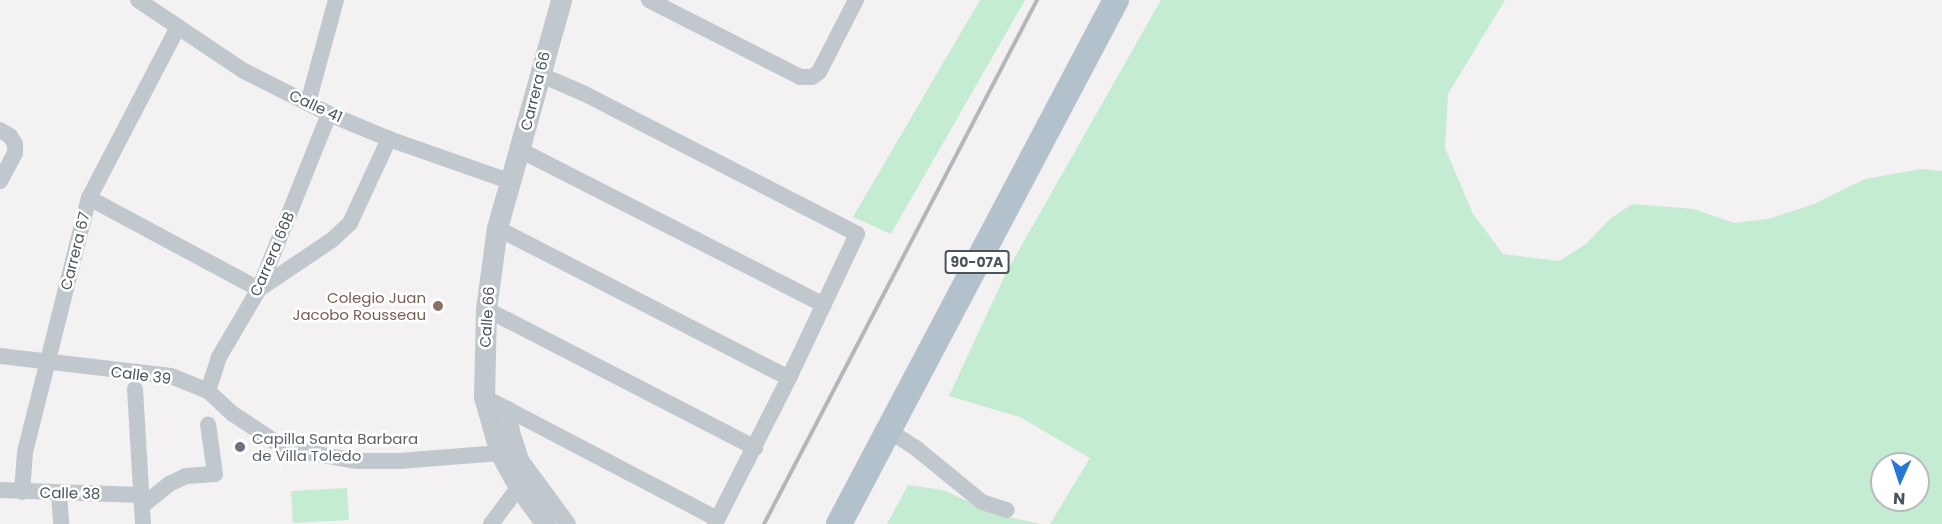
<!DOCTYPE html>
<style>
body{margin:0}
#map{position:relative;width:1942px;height:524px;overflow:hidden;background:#f3f1f1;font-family:Poppins,sans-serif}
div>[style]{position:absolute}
.green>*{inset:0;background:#c3ecd2}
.minor>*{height:16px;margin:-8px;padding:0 8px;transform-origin:8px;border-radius:8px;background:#c0c8ce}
.tertiary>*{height:21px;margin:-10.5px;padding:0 10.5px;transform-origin:10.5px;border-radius:10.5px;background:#c0c8ce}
.primary>*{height:26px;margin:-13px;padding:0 13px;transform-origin:13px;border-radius:13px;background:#b3c1cd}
.rail>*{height:4px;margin:-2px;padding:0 2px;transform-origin:2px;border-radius:2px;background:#b3b6ba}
.dots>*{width:16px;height:16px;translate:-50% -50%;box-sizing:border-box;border:3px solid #fff;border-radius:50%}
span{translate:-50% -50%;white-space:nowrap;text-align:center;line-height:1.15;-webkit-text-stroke:5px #fff;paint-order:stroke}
.shield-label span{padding:2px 4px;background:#fff;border:2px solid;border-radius:4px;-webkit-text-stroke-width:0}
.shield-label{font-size:14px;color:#4a545d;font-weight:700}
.street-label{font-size:15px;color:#4a545d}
.education-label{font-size:15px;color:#785e54}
.right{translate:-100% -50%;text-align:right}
.worship-label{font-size:15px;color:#5b616d}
.left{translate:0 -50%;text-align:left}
.north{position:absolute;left:1870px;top:452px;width:60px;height:60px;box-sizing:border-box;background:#fff;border:2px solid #b7bbbe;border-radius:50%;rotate:183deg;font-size:16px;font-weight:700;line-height:24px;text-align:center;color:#4a545d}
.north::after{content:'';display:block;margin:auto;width:21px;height:27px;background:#2777d7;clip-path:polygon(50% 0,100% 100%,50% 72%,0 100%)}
</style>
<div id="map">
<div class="green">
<i style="clip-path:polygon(980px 0,1025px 0,891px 234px,853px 217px)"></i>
<i style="clip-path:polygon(evenodd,1161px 0,1505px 0,1448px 94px,1445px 148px,1473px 214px,1503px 254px,1559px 261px,1586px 244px,1610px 219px,1632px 204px,1694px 209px,1734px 223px,1768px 219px,1814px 204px,1865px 179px,1921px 169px,1942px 171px,1942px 524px,1050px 524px,1090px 458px,1020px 417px,949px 396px,1007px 271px,1161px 0,1882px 464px,1918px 464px,1918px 500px,1882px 500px,1882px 464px)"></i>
<i style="clip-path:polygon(908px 485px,943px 490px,998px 515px,1041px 524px,887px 524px)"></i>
<i style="clip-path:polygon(347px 488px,349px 520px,293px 523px,291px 491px)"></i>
</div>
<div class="minor">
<i style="left:138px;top:0;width:125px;rotate:33.9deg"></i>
<i style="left:242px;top:70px;width:97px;rotate:26.8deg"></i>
<i style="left:329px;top:114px;width:65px;rotate:22.6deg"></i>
<i style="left:389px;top:139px;width:127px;rotate:19.3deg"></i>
<i style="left:649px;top:0;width:169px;rotate:27deg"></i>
<i style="left:800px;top:77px;width:12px"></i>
<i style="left:812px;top:77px;width:9px;rotate:-36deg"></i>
<i style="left:819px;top:72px;width:81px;rotate:-62.8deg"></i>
<i style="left:539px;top:74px;width:50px;rotate:23.5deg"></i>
<i style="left:585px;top:94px;width:306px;rotate:27.2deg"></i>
<i style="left:857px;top:234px;width:159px;rotate:115.3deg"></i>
<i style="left:789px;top:378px;width:164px;rotate:116.9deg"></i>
<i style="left:308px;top:103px;width:107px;rotate:-74.8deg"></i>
<i style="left:0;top:130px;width:12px;rotate:31deg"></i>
<i style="left:10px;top:136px;width:9px;rotate:58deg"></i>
<i style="left:15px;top:144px;width:9px;rotate:90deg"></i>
<i style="left:15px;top:153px;width:32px;rotate:118deg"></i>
<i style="left:520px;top:150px;width:341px;rotate:27deg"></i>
<i style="left:89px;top:198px;width:193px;rotate:28.2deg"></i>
<i style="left:259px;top:289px;width:88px;rotate:-33.9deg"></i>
<i style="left:332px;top:240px;width:25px;rotate:-43deg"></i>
<i style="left:350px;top:223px;width:93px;rotate:-65.1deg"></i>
<i style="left:497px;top:228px;width:328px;rotate:27.2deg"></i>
<i style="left:486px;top:309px;width:303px;rotate:27.3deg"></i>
<i style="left:0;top:356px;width:172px;rotate:6.7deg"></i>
<i style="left:171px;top:376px;width:40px;rotate:22deg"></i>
<i style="left:208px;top:391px;width:34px;rotate:43deg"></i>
<i style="left:233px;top:414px;width:49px;rotate:33.4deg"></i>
<i style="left:274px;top:441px;width:28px;rotate:21deg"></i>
<i style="left:300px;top:451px;width:58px;rotate:10deg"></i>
<i style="left:357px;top:461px;width:42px"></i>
<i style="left:399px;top:461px;width:101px;rotate:-4.5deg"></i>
<i style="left:135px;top:389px;width:135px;rotate:86.6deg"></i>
<i style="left:208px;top:391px;width:36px;rotate:-72deg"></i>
<i style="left:219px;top:357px;width:79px;rotate:-59.5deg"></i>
<i style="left:259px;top:289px;width:188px;rotate:-68.2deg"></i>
<i style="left:484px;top:397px;width:263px;rotate:27.6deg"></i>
<i style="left:508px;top:409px;width:23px;rotate:80deg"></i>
<i style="left:512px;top:432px;width:29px;rotate:72deg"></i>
<i style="left:521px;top:460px;width:79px;rotate:53.7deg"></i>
<i style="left:888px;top:430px;width:35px;rotate:33deg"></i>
<i style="left:917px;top:449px;width:84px;rotate:39.2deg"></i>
<i style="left:982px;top:502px;width:26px;rotate:18deg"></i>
<i style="left:0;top:490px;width:140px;rotate:2deg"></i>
<i style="left:22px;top:492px;width:40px;rotate:-85.7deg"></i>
<i style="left:25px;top:452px;width:262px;rotate:-75.9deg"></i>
<i style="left:89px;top:198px;width:193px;rotate:-62.5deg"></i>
<i style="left:59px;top:493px;width:31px;rotate:86deg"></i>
<i style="left:142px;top:506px;width:35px;rotate:-39deg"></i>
<i style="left:169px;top:484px;width:19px;rotate:-25deg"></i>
<i style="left:186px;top:476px;width:29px;rotate:-4deg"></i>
<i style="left:215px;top:474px;width:50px;rotate:-98deg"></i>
<i style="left:491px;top:524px;width:46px;rotate:-52.9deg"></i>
</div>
<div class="tertiary">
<i style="left:546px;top:524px;width:46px;rotate:-126.1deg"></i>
<i style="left:519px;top:487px;width:39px;rotate:-119deg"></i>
<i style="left:500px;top:453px;width:58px;rotate:-105.9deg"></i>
<i style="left:484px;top:397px;width:88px;rotate:-88.7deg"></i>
<i style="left:486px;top:309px;width:82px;rotate:-82.3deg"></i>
<i style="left:497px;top:228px;width:237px;rotate:-74.3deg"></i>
</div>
<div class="primary">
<i style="left:839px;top:524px;width:593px;rotate:-62.14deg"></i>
</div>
<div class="rail">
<i style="left:764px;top:524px;width:591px;rotate:-62.48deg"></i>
</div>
<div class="dots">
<i style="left:438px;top:306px;background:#8d6e63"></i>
<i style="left:240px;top:447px;background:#6b7280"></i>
</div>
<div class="shield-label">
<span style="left:977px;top:262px">90-07A</span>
</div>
<div class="street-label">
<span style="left:535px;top:91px;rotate:-76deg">Carrera 66</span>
<span style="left:316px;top:106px;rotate:25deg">Calle 41</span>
<span style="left:75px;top:251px;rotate:-76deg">Carrera 67</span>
<span style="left:272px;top:254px;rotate:-67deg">Carrera 66B</span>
<span style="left:487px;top:317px;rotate:-86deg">Calle 66</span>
<span style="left:141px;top:375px;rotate:7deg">Calle 39</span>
<span style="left:70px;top:493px;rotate:1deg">Calle 38</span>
</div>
<div class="education-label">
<span class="right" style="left:426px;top:306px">Colegio Juan<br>Jacobo Rousseau</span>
</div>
<div class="worship-label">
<span class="left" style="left:252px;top:447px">Capilla Santa Barbara<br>de Villa Toledo</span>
</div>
<div class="north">N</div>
</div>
